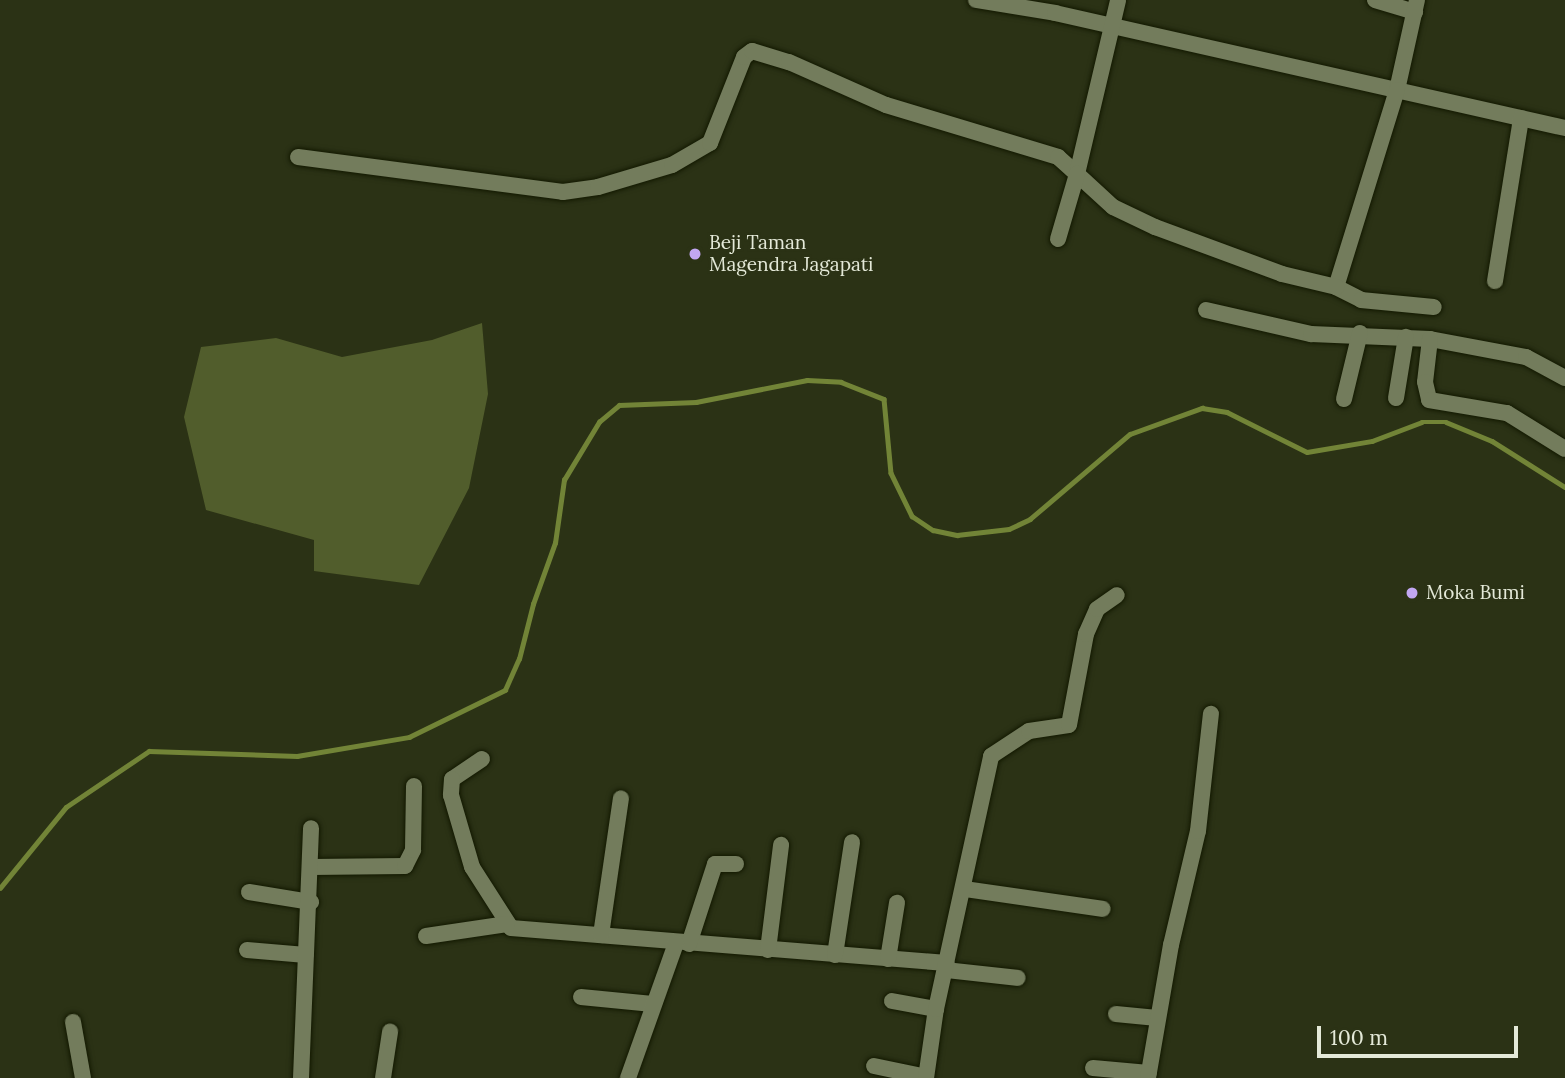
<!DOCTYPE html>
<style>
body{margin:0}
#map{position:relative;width:1565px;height:1078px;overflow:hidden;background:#2b3215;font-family:Lora,serif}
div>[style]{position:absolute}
.green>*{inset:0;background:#515d2c}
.stream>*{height:4.5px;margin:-2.25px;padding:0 2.25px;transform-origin:2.25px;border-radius:2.25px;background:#728437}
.roads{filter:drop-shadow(0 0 2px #131900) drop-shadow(0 0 2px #131900)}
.street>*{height:16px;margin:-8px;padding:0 8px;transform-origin:8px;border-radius:8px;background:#737c5c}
.dots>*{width:19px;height:19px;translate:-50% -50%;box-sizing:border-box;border:4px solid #2b3215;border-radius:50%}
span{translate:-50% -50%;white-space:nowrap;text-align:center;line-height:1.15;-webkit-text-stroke:5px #2b3215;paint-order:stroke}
.poi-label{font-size:19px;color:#e4e9d8}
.left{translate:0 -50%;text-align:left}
.scale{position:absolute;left:1317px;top:1026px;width:201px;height:32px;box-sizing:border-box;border:4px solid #e4e9d8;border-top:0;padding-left:9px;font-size:21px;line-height:24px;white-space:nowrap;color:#e4e9d8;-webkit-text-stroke:5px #2b3215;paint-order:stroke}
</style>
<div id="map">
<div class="green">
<i style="clip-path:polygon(482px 323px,488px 394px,469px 488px,419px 585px,314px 571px,314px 540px,206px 510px,184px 417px,201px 347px,276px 338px,342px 357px,432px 340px)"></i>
</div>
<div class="stream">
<i style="left:0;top:888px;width:104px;rotate:-50.8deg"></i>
<i style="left:66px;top:807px;width:100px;rotate:-34deg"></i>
<i style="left:149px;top:751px;width:148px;rotate:1.9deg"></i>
<i style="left:297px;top:756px;width:114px;rotate:-9.6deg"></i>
<i style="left:409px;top:737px;width:107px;rotate:-26.1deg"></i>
<i style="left:505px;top:690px;width:34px;rotate:-66deg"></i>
<i style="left:519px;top:659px;width:57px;rotate:-75.7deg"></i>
<i style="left:533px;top:604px;width:65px;rotate:-70.2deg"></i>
<i style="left:555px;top:543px;width:64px;rotate:-81.9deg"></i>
<i style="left:564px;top:480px;width:68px;rotate:-58.9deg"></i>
<i style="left:599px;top:422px;width:26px;rotate:-40deg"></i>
<i style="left:619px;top:405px;width:77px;rotate:-2.2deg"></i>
<i style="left:696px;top:402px;width:113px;rotate:-11.2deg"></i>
<i style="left:807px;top:380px;width:34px;rotate:3deg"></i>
<i style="left:841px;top:382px;width:46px;rotate:21.6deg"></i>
<i style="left:884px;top:399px;width:74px;rotate:84.6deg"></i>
<i style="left:891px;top:473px;width:48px;rotate:64deg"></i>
<i style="left:912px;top:516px;width:25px;rotate:34deg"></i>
<i style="left:933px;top:530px;width:25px;rotate:12deg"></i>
<i style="left:957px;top:535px;width:52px;rotate:-6.6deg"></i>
<i style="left:1009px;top:529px;width:23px;rotate:-25deg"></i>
<i style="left:1030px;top:519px;width:131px;rotate:-40.4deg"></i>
<i style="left:1130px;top:434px;width:77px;rotate:-19.9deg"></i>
<i style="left:1202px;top:408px;width:25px;rotate:9deg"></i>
<i style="left:1227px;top:412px;width:89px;rotate:26.6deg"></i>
<i style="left:1307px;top:452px;width:66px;rotate:-9.6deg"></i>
<i style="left:1372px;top:441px;width:53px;rotate:-20.8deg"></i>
<i style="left:1422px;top:422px;width:24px"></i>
<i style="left:1446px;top:422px;width:50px;rotate:22.4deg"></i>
<i style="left:1492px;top:441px;width:86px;rotate:32.2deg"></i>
</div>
<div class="roads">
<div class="street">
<i style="left:976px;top:0;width:80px;rotate:9.3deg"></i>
<i style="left:1055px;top:13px;width:523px;rotate:12.71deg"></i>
<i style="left:1375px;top:0;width:42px;rotate:16.7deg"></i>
<i style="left:1417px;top:0;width:92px;rotate:102.5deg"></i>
<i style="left:1397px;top:90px;width:206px;rotate:107.2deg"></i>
<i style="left:1336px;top:287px;width:28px;rotate:27deg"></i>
<i style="left:1361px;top:300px;width:73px;rotate:5.5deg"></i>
<i style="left:298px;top:157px;width:267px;rotate:7.5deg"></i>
<i style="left:563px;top:192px;width:35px;rotate:-8deg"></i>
<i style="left:598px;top:187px;width:77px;rotate:-16.6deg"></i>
<i style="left:672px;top:165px;width:44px;rotate:-30.1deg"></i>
<i style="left:710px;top:143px;width:92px;rotate:-68.4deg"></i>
<i style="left:744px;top:57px;width:10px;rotate:-37deg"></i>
<i style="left:752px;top:51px;width:39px;rotate:17deg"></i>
<i style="left:789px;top:62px;width:106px;rotate:23.9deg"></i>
<i style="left:886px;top:105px;width:180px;rotate:16.8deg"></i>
<i style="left:1058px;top:157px;width:25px;rotate:42deg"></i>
<i style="left:1077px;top:174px;width:179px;rotate:-76.7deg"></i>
<i style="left:1077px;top:174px;width:49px;rotate:42.5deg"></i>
<i style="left:1113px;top:207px;width:47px;rotate:25.5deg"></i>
<i style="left:1155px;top:227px;width:135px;rotate:20.3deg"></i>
<i style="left:1282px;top:274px;width:56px;rotate:13.5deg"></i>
<i style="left:1058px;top:239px;width:68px;rotate:-73.7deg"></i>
<i style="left:1495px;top:281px;width:165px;rotate:-80.9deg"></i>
<i style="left:1206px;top:310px;width:108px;rotate:12.9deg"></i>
<i style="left:1311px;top:334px;width:119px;rotate:2.4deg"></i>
<i style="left:1430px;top:339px;width:98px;rotate:10.6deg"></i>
<i style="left:1526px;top:357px;width:44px;rotate:28.3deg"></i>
<i style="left:1430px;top:339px;width:43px;rotate:96.6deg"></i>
<i style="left:1425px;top:382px;width:18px;rotate:77deg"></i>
<i style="left:1429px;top:400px;width:79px;rotate:9.5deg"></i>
<i style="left:1507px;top:413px;width:68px;rotate:31.8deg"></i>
<i style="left:1396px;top:398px;width:62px;rotate:-80.7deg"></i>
<i style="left:1344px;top:399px;width:68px;rotate:-76.4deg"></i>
<i style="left:482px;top:759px;width:36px;rotate:146deg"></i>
<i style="left:452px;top:779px;width:16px;rotate:94deg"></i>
<i style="left:451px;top:795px;width:75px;rotate:73.7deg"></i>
<i style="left:472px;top:867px;width:72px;rotate:57.4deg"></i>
<i style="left:511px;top:928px;width:437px;rotate:4.6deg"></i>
<i style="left:311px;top:867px;width:94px;rotate:-0.6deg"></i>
<i style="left:405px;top:866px;width:18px;rotate:-63deg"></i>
<i style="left:413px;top:850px;width:64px;rotate:-89.1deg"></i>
<i style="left:965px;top:889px;width:139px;rotate:8.2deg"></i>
<i style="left:249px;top:892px;width:63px;rotate:9.2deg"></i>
<i style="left:601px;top:935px;width:138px;rotate:-81.7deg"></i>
<i style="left:426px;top:936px;width:82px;rotate:-8.4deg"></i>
<i style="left:689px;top:944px;width:84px;rotate:-72deg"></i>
<i style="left:715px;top:864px;width:21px"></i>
<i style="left:247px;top:950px;width:59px;rotate:4.8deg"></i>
<i style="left:768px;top:950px;width:106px;rotate:-82.9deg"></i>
<i style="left:835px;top:955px;width:114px;rotate:-81.4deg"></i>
<i style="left:888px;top:959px;width:57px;rotate:-80.9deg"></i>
<i style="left:946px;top:970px;width:72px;rotate:6.3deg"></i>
<i style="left:581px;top:997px;width:72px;rotate:5.6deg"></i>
<i style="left:892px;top:1001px;width:45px;rotate:10.3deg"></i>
<i style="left:1116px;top:1014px;width:41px;rotate:5.6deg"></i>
<i style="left:73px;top:1022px;width:57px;rotate:79.9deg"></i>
<i style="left:874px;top:1066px;width:53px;rotate:11.9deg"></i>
<i style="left:1093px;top:1068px;width:56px;rotate:5.1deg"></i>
<i style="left:301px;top:1078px;width:250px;rotate:-87.7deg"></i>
<i style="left:383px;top:1078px;width:47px;rotate:-81.3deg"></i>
<i style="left:628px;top:1078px;width:143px;rotate:-70.4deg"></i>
<i style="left:926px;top:1078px;width:70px;rotate:-81.8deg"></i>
<i style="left:936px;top:1009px;width:259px;rotate:-77.7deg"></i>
<i style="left:991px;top:756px;width:45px;rotate:-33.3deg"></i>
<i style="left:1029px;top:731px;width:40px;rotate:-8.5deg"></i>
<i style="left:1069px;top:725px;width:93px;rotate:-79.4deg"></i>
<i style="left:1086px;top:634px;width:27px;rotate:-66deg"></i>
<i style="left:1097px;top:609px;width:24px;rotate:-35deg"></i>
<i style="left:1148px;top:1078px;width:135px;rotate:-80.2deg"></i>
<i style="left:1171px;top:945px;width:117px;rotate:-76.7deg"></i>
<i style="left:1198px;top:831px;width:118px;rotate:-83.7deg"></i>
</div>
</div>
<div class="dots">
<i style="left:695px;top:254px;background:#c2a7f2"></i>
<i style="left:1412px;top:593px;background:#c2a7f2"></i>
</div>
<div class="poi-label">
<span class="left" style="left:709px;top:254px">Beji Taman<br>Magendra Jagapati</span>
<span class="left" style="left:1426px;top:593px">Moka Bumi</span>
</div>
<div class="scale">100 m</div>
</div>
